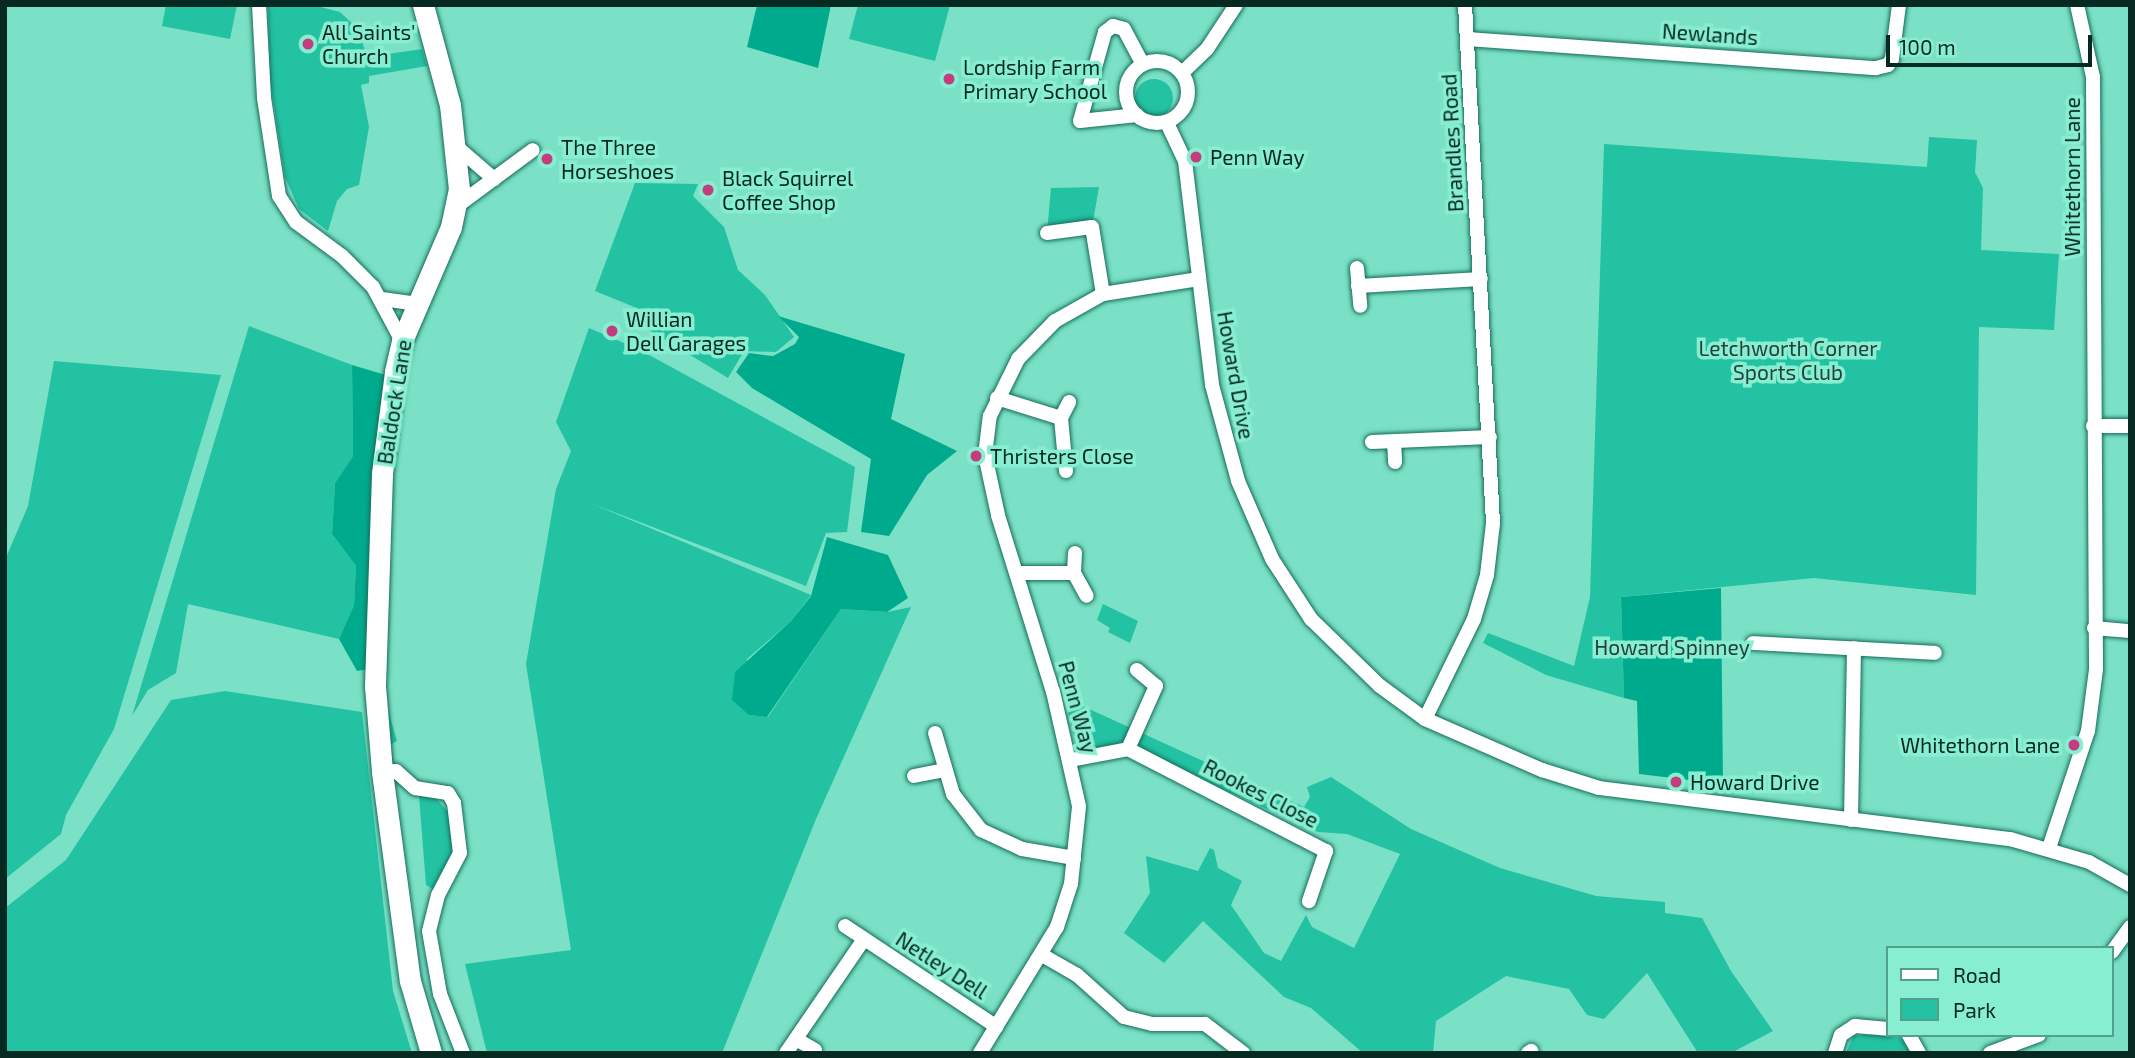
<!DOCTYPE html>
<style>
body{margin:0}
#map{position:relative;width:2135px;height:1058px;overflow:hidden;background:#7ae1c6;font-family:"Exo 2",sans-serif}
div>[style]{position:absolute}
.green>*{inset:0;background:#22c2a2}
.round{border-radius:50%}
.forest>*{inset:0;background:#00ab8d}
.roads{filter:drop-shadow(0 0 2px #166c5a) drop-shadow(0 0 2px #166c5a)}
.street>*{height:14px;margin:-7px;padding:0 7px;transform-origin:7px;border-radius:7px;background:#fff}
.street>.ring{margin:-7px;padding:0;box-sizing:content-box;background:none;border:14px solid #fff;border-radius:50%}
.secondary>*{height:21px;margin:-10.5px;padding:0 10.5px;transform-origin:10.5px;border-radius:10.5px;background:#fff}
.dots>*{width:19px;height:19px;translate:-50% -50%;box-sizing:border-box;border:4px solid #88eed2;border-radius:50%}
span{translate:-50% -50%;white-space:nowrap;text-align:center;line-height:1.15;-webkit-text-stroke:7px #88eed2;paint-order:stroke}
.poi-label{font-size:21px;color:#062921}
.left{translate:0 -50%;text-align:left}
.right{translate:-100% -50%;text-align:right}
.street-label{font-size:21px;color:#062921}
.park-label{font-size:21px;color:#244139}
.frame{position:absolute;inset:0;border:7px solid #062921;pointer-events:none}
.legend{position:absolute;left:1886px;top:946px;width:228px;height:91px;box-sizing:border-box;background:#88eed2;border:2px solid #549f8b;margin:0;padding:9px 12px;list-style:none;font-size:21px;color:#062921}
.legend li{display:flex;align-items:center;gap:14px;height:35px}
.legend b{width:35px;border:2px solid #549f8b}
.scale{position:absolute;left:1886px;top:35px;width:206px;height:32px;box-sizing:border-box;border:4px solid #062921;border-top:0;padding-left:9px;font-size:21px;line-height:24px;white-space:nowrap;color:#062921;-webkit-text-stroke:5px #88eed2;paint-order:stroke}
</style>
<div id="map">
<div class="green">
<i style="clip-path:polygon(166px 5px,237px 5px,230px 39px,162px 26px)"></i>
<i style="clip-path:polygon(268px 5px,313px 5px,340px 12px,358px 29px,367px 57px,422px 49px,427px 66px,369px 76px,369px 83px,361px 85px,369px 127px,359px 185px,347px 189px,337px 201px,328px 231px,299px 209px,285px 177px,270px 80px)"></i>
<i style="clip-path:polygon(858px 5px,950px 5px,935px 61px,849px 39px)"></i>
<i class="round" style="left:1135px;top:79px;width:38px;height:38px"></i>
<i style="clip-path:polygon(1929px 137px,1977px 140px,1975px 172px,1983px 188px,1981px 250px,2059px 254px,2054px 330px,1979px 327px,1976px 595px,1814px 578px,1621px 597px,1624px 698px,1546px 675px,1483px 643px,1488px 633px,1574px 666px,1590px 597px,1604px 144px,1927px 167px)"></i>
<i style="clip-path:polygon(635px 183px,698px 184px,693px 196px,724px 227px,738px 270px,765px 295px,794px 337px,776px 352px,744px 351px,728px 378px,649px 330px,654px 315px,595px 291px)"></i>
<i style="clip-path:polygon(1099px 187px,1092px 227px,1047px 233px,1051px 188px)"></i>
<i style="clip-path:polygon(249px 326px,352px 365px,353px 456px,335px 483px,332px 534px,356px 566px,354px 605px,339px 639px,188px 604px,176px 673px,148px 690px,132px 716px)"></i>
<i style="clip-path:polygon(589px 328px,638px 349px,855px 467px,847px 532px,826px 533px,806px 586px,590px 503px,811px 595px,791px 621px,747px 659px,749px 715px,768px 717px,841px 609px,887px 612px,911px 607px,816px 819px,722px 1053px,487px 1053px,465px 964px,571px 950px,526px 664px,556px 489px,571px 451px,556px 422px)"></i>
<i style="clip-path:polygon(54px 361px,221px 375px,114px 729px,66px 815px,61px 834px,5px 879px,5px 560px,28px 506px)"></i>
<i style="clip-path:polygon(1103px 604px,1138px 621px,1130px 643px,1108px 632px,1110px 628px,1097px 620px)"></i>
<i style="clip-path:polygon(225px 691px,362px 712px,393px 991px,412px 1053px,5px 1053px,5px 908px,66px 860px,171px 700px)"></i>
<i style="clip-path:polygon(1065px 698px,1304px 807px,1310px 797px,1307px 787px,1331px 777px,1411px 829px,1500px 868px,1596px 896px,1665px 902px,1665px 913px,1702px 918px,1731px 971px,1773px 1031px,1731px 1053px,1698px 1053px,1647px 973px,1604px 1019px,1587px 1015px,1569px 989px,1506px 976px,1436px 1021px,1433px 1053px,1363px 1053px,1311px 1008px,1284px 997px,1203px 921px,1164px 963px,1124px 933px,1150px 893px,1146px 856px,1198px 871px,1210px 848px,1214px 850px,1218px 868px,1242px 881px,1231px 905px,1264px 953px,1281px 961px,1306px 915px,1312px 927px,1354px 948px,1400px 854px,1347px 834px,1318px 832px,1123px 744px,1078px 753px)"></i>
<i style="clip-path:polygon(385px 700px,397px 741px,391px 744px,394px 765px,391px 764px)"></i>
<i style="clip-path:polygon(419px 796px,435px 797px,449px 813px,456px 852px,436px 891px,426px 885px)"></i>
<i style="clip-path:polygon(1877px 1034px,1900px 1037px,1912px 1053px,1846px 1053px,1853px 1036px)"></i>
</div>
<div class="forest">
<i style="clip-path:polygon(757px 5px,831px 5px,818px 68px,747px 47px)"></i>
<i style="clip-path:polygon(778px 316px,905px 354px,891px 419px,957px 451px,927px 475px,889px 536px,861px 532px,871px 459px,752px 388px,736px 372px,749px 353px,773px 356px,795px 344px,799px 337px)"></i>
<i style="clip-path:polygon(352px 365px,389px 376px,369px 669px,357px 671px,339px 639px,354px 605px,356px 566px,332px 534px,335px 483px,353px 456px)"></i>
<i style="clip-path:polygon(827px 537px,888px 555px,908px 598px,887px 612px,841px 609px,767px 717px,749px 715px,732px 700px,735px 672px,791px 621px,811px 596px)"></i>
<i style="clip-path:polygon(1721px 588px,1723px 784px,1639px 774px,1637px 701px,1624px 698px,1621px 597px)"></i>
</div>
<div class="roads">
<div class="street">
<i style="left:259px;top:5px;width:93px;rotate:86.9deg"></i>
<i style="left:264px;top:98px;width:99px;rotate:81.3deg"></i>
<i style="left:279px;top:196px;width:31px;rotate:57deg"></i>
<i style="left:296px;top:222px;width:57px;rotate:36.5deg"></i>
<i style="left:342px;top:256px;width:44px;rotate:45deg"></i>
<i style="left:373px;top:287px;width:61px;rotate:61.8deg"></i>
<i style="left:1467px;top:39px;width:410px;rotate:4.1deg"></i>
<i style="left:1876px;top:68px;width:12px;rotate:-14deg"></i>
<i style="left:1888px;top:65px;width:7px;rotate:-56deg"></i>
<i style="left:1892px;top:59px;width:54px;rotate:-82.6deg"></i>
<i class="ring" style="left:1126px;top:61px;width:48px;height:48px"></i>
<i style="left:1182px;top:73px;width:35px;rotate:-44deg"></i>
<i style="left:1207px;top:49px;width:53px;rotate:-56.6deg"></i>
<i style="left:1137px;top:115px;width:57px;rotate:174deg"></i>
<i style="left:1080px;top:121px;width:92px;rotate:-74.3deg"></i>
<i style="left:1105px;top:32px;width:10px;rotate:-37deg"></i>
<i style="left:1113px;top:26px;width:11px;rotate:15deg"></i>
<i style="left:1124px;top:29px;width:40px;rotate:62deg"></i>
<i style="left:1167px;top:123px;width:42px;rotate:64.7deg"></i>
<i style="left:1185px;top:161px;width:226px;rotate:83.1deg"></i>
<i style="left:1212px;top:385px;width:99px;rotate:74.8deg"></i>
<i style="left:1238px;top:481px;width:85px;rotate:66.4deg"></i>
<i style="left:1272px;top:559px;width:72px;rotate:57deg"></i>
<i style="left:1311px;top:619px;width:96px;rotate:44.2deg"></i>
<i style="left:1380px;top:686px;width:56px;rotate:36.3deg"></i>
<i style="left:1425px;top:719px;width:128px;rotate:23.6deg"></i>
<i style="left:1542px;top:770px;width:60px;rotate:17.5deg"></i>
<i style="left:1599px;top:788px;width:414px;rotate:7.1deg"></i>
<i style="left:2010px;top:839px;width:82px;rotate:16.2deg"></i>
<i style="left:2089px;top:862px;width:47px;rotate:29.3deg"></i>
<i style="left:457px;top:147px;width:49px;rotate:40.9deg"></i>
<i style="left:457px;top:206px;width:94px;rotate:-36.4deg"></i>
<i style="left:1047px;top:233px;width:45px;rotate:-7.6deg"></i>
<i style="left:1092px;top:227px;width:68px;rotate:80.7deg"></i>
<i style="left:1357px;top:268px;width:38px;rotate:85deg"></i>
<i style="left:1358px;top:286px;width:123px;rotate:-3.3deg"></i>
<i style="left:382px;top:299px;width:36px;rotate:8deg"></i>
<i style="left:997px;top:398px;width:67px;rotate:17.4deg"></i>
<i style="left:2093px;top:426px;width:37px"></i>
<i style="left:1394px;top:441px;width:21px;rotate:87deg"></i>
<i style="left:1372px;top:442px;width:118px;rotate:-2.4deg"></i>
<i style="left:1066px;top:471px;width:53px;rotate:-95.4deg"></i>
<i style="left:1061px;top:418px;width:18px;rotate:-63deg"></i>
<i style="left:1075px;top:553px;width:20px;rotate:93deg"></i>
<i style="left:1074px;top:573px;width:26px;rotate:61deg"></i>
<i style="left:1018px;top:573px;width:56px"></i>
<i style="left:2094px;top:628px;width:36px;rotate:5deg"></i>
<i style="left:1753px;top:643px;width:182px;rotate:3.1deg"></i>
<i style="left:1425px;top:719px;width:111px;rotate:-63.9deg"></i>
<i style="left:1474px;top:619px;width:46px;rotate:-73.5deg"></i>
<i style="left:1487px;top:575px;width:52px;rotate:-83.4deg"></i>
<i style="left:1493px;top:523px;width:519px;rotate:-93.09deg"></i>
<i style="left:935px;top:733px;width:64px;rotate:73.6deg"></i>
<i style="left:953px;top:794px;width:46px;rotate:52.1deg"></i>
<i style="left:981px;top:830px;width:45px;rotate:24.9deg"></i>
<i style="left:1022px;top:849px;width:53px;rotate:9.8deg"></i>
<i style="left:1128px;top:749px;width:69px;rotate:-66deg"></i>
<i style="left:1156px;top:686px;width:25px;rotate:-140deg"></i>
<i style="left:1071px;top:760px;width:58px;rotate:-10.9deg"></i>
<i style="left:1128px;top:749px;width:223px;rotate:27.3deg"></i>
<i style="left:1326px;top:851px;width:53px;rotate:108.8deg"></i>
<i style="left:382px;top:772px;width:14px;rotate:-4deg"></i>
<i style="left:396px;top:771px;width:25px;rotate:42deg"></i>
<i style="left:415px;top:788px;width:33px;rotate:9deg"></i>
<i style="left:448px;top:793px;width:12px;rotate:59deg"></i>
<i style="left:454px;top:803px;width:50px;rotate:83.2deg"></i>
<i style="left:460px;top:853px;width:47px;rotate:117.6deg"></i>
<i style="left:438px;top:895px;width:37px;rotate:104deg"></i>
<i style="left:429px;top:931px;width:64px;rotate:80.1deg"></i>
<i style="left:440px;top:994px;width:63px;rotate:68.7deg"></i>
<i style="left:914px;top:776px;width:32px;rotate:-11deg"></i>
<i style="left:1851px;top:820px;width:172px;rotate:-89deg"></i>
<i style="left:2049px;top:848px;width:123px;rotate:-71.6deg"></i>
<i style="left:2088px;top:731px;width:63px;rotate:-82.6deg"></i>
<i style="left:2096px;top:669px;width:592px;rotate:-90.29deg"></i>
<i style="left:2093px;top:77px;width:74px;rotate:-102.5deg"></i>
<i style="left:845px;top:926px;width:182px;rotate:33.6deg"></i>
<i style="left:2112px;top:952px;width:31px;rotate:-54deg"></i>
<i style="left:1042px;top:955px;width:40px;rotate:29.7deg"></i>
<i style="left:1077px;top:975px;width:63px;rotate:41.8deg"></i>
<i style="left:1124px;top:1017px;width:29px;rotate:14deg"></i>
<i style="left:1152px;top:1024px;width:53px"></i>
<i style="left:1205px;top:1024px;width:48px;rotate:37.3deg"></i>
<i style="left:1909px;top:1035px;width:21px;rotate:61deg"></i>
<i style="left:796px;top:1039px;width:22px;rotate:30deg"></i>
<i style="left:786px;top:1053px;width:138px;rotate:-55.6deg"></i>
<i style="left:980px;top:1053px;width:148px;rotate:-58.6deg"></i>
<i style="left:1057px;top:927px;width:45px;rotate:-72deg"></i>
<i style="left:1071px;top:884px;width:78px;rotate:-84.1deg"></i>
<i style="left:1079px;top:806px;width:117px;rotate:-102.8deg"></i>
<i style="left:1053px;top:692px;width:185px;rotate:-107.3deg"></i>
<i style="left:998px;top:515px;width:61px;rotate:-102.2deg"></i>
<i style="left:985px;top:455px;width:39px;rotate:-83deg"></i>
<i style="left:990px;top:416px;width:64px;rotate:-63.8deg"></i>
<i style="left:1018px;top:359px;width:53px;rotate:-45.8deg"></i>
<i style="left:1055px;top:321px;width:55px;rotate:-29.4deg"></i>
<i style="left:1103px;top:294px;width:97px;rotate:-8.9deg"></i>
<i style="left:1528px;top:1053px;width:4px;rotate:-34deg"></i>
<i style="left:1835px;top:1053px;width:19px;rotate:-72deg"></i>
<i style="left:1841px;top:1035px;width:17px;rotate:-33deg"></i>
<i style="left:1855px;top:1026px;width:33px;rotate:5deg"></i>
<i style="left:1990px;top:1053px;width:52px;rotate:-20.2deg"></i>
</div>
<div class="secondary">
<i style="left:423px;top:5px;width:104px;rotate:74.9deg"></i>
<i style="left:450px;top:105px;width:84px;rotate:83.9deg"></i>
<i style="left:459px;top:189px;width:39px;rotate:102deg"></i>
<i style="left:451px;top:227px;width:124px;rotate:113.3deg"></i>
<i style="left:402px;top:341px;width:32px;rotate:103deg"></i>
<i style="left:395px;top:372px;width:103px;rotate:97.3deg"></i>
<i style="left:382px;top:474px;width:212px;rotate:91.9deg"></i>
<i style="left:375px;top:686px;width:86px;rotate:85.3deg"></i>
<i style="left:382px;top:772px;width:211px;rotate:82.4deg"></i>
<i style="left:410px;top:981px;width:75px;rotate:73.7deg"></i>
</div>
</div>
<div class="dots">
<i style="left:308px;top:44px;background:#c33d7e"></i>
<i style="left:949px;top:79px;background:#c33d7e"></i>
<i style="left:1196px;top:157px;background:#c33d7e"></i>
<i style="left:547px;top:159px;background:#c33d7e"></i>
<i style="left:708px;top:190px;background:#c33d7e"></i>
<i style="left:612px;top:331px;background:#c33d7e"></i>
<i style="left:976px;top:456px;background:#c33d7e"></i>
<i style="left:2074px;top:745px;background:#c33d7e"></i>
<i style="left:1676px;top:782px;background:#c33d7e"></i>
</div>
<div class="poi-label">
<span class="left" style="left:322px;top:44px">All Saints'<br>Church</span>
<span class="left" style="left:963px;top:79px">Lordship Farm<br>Primary School</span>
<span class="left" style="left:561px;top:159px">The Three<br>Horseshoes</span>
<span class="left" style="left:1210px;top:157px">Penn Way</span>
<span class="left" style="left:722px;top:190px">Black Squirrel<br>Coffee Shop</span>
<span class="left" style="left:626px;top:331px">Willian<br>Dell Garages</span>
<span class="left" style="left:990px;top:456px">Thristers Close</span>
<span class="right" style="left:2060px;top:745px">Whitethorn Lane</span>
<span class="left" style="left:1690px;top:782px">Howard Drive</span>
</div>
<div class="street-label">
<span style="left:1710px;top:34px;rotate:4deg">Newlands</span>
<span style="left:1452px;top:143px;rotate:-93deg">Brandles Road</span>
<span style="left:2072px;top:177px;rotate:-90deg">Whitethorn Lane</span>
<span style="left:1236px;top:375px;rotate:80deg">Howard Drive</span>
<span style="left:394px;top:402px;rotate:-81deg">Baldock Lane</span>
<span style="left:1078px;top:707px;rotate:75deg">Penn Way</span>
<span style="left:1261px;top:793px;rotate:27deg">Rookes Close</span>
<span style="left:942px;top:965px;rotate:33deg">Netley Dell</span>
</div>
<div class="park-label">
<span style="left:1788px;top:360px">Letchworth Corner<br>Sports Club</span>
<span style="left:1672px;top:647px">Howard Spinney</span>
</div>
<div class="frame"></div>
<ul class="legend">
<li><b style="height:9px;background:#fff"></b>Road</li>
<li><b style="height:19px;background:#22c2a2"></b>Park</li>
</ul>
<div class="scale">100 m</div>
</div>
